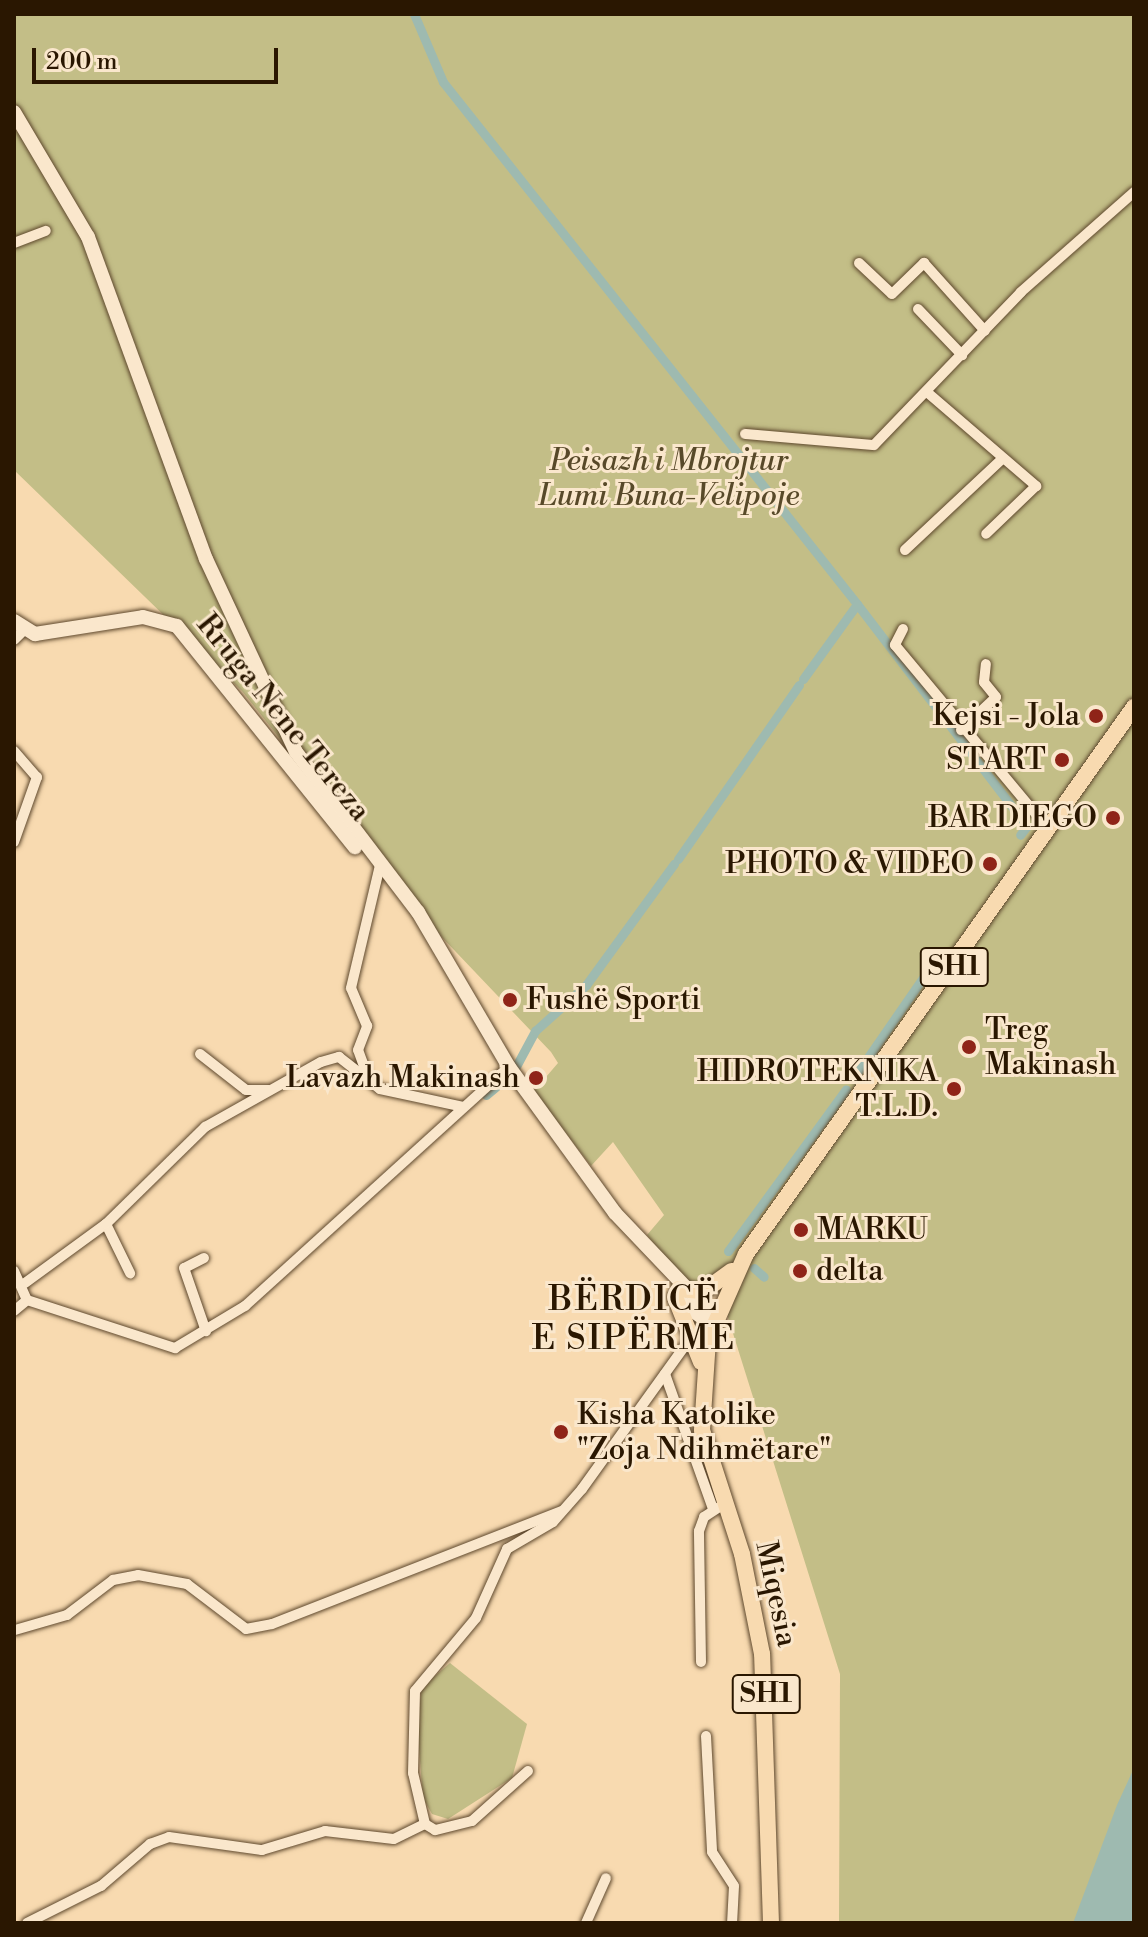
<!DOCTYPE html>
<meta charset="utf-8">
<style>
body{margin:0}
#map{position:relative;width:1148px;height:1937px;overflow:hidden;background:#f8dab0;font-family:"Libre Bodoni",serif}
div>[style]{position:absolute}
.green>*{inset:0;background:#c3be87}
.water>*{inset:0;background:#9ebab0}
.canal>*{height:9px;margin:-4.5px;padding:0 4.5px;transform-origin:4.5px;border-radius:4.5px;background:#9ebab0}
.roads{filter:drop-shadow(0 0 2px #5e482d) drop-shadow(0 0 2px #5e482d)}
.street>*{height:10px;margin:-5px;padding:0 5px;transform-origin:5px;border-radius:5px;background:#fae7cc}
.secondary>*{height:14px;margin:-7px;padding:0 7px;transform-origin:7px;border-radius:7px;background:#fae7cc}
.primary>*{height:16px;margin:-8px;padding:0 8px;transform-origin:8px;border-radius:8px;background:#f8dab0}
.dots>*{width:22px;height:22px;translate:-50% -50%;box-sizing:border-box;border:4px solid #fae7cc;border-radius:50%}
span{translate:-50% -50%;white-space:nowrap;text-align:center;line-height:1.15;-webkit-text-stroke:6px #fae7cc;paint-order:stroke}
.shield-label span{padding:2px 6px;background:#fae7cc;border:2px solid;border-radius:6px;-webkit-text-stroke-width:0}
.shield-label{font-size:28px;color:#2a1701;font-weight:700}
.park-label{font-size:30px;color:#584929;font-style:italic}
.poi-label{font-size:30px;color:#2a1701}
.right{translate:-100% -50%;text-align:right}
.left{translate:0 -50%;text-align:left}
.street-label{font-size:30px;color:#2a1701}
.quarter-label{font-size:34px;color:#2a1701;letter-spacing:2px}
.frame{position:absolute;inset:0;border:16px solid #2a1701;pointer-events:none}
.scale{position:absolute;left:32px;top:48px;width:246px;height:36px;box-sizing:border-box;border:4px solid #2a1701;border-top:0;padding-left:10px;font-size:24px;line-height:28px;white-space:nowrap;color:#2a1701;-webkit-text-stroke:6px #fae7cc;paint-order:stroke}
</style>
<div id="map">
<div class="green">
<i style="clip-path:polygon(14px 14px,1134px 14px,1134px 1923px,839px 1923px,840px 1674px,720px 1292px,710px 1278px,693px 1285px,683px 1279px,647px 1235px,664px 1215px,613px 1142px,591px 1166px,534px 1091px,558px 1063px,551px 1052px,416px 910px,242px 691px,14px 470px)"></i>
<i style="clip-path:polygon(450px 1663px,527px 1724px,512px 1778px,448px 1819px,432px 1814px,423px 1798px,417px 1723px,422px 1687px)"></i>
</div>
<div class="water">
<i style="clip-path:polygon(1134px 1768px,1134px 1923px,1073px 1923px,1117px 1805px)"></i>
</div>
<div class="canal">
<i style="left:414px;top:14px;width:74px;rotate:66.9deg"></i>
<i style="left:443px;top:82px;width:666px;rotate:51.58deg"></i>
<i style="left:857px;top:604px;width:280px;rotate:52.6deg"></i>
<i style="left:1027px;top:826px;width:11px;rotate:128deg"></i>
<i style="left:803px;top:679px;width:92px;rotate:-54.2deg"></i>
<i style="left:678px;top:859px;width:212px;rotate:-55.2deg"></i>
<i style="left:857px;top:1073px;width:130px;rotate:-55.3deg"></i>
<i style="left:486px;top:1095px;width:35px;rotate:-40deg"></i>
<i style="left:513px;top:1072px;width:47px;rotate:-61.8deg"></i>
<i style="left:535px;top:1031px;width:69px;rotate:-42deg"></i>
<i style="left:586px;top:985px;width:150px;rotate:-54deg"></i>
<i style="left:728px;top:1251px;width:200px;rotate:-53.9deg"></i>
<i style="left:754px;top:1268px;width:13px;rotate:42deg"></i>
</div>
<div class="roads">
<div class="street">
<i style="left:14px;top:243px;width:34px;rotate:-21deg"></i>
<i style="left:859px;top:263px;width:45px;rotate:43.2deg"></i>
<i style="left:892px;top:294px;width:45px;rotate:-44.1deg"></i>
<i style="left:924px;top:263px;width:91px;rotate:48.1deg"></i>
<i style="left:918px;top:309px;width:64px;rotate:46.3deg"></i>
<i style="left:928px;top:393px;width:143px;rotate:40.7deg"></i>
<i style="left:1036px;top:486px;width:69px;rotate:136.2deg"></i>
<i style="left:745px;top:434px;width:129px;rotate:4.9deg"></i>
<i style="left:874px;top:445px;width:212px;rotate:-46.1deg"></i>
<i style="left:1021px;top:292px;width:151px;rotate:-41.5deg"></i>
<i style="left:905px;top:550px;width:134px;rotate:-43.2deg"></i>
<i style="left:903px;top:629px;width:18px;rotate:117deg"></i>
<i style="left:895px;top:645px;width:241px;rotate:50.2deg"></i>
<i style="left:14px;top:640px;width:14px;rotate:-45deg"></i>
<i style="left:961px;top:730px;width:48px;rotate:-43.3deg"></i>
<i style="left:996px;top:697px;width:19px;rotate:-129deg"></i>
<i style="left:984px;top:682px;width:18px;rotate:-84deg"></i>
<i style="left:14px;top:751px;width:35px;rotate:49deg"></i>
<i style="left:37px;top:777px;width:69px;rotate:109.5deg"></i>
<i style="left:200px;top:1054px;width:58px;rotate:38deg"></i>
<i style="left:246px;top:1090px;width:23px"></i>
<i style="left:365px;top:1069px;width:20px;rotate:-110deg"></i>
<i style="left:358px;top:1050px;width:26px;rotate:-69deg"></i>
<i style="left:367px;top:1026px;width:41px;rotate:-112.8deg"></i>
<i style="left:351px;top:988px;width:126px;rotate:-76.7deg"></i>
<i style="left:106px;top:1224px;width:55px;rotate:63.9deg"></i>
<i style="left:204px;top:1258px;width:22px;rotate:153deg"></i>
<i style="left:184px;top:1268px;width:67px;rotate:70.8deg"></i>
<i style="left:14px;top:1271px;width:32px;rotate:66deg"></i>
<i style="left:27px;top:1300px;width:156px;rotate:18deg"></i>
<i style="left:175px;top:1348px;width:82px;rotate:-31deg"></i>
<i style="left:245px;top:1306px;width:356px;rotate:-42.2deg"></i>
<i style="left:25px;top:1283px;width:100px;rotate:-36.1deg"></i>
<i style="left:106px;top:1224px;width:139px;rotate:-44.4deg"></i>
<i style="left:205px;top:1127px;width:133px;rotate:-29.3deg"></i>
<i style="left:321px;top:1062px;width:19px;rotate:-16deg"></i>
<i style="left:339px;top:1057px;width:52px;rotate:38deg"></i>
<i style="left:380px;top:1089px;width:85px;rotate:12.2deg"></i>
<i style="left:14px;top:1311px;width:17px;rotate:-40deg"></i>
<i style="left:665px;top:1374px;width:143px;rotate:70.4deg"></i>
<i style="left:15px;top:1630px;width:54px;rotate:-16.1deg"></i>
<i style="left:67px;top:1615px;width:58px;rotate:-37.3deg"></i>
<i style="left:113px;top:1580px;width:25px;rotate:-11deg"></i>
<i style="left:138px;top:1575px;width:50px;rotate:10.4deg"></i>
<i style="left:187px;top:1584px;width:74px;rotate:37.3deg"></i>
<i style="left:246px;top:1629px;width:26px;rotate:-11deg"></i>
<i style="left:272px;top:1624px;width:311px;rotate:-21.3deg"></i>
<i style="left:701px;top:1662px;width:131px;rotate:-90.9deg"></i>
<i style="left:699px;top:1531px;width:15px;rotate:-70deg"></i>
<i style="left:704px;top:1517px;width:24px;rotate:-33deg"></i>
<i style="left:706px;top:1736px;width:116px;rotate:87deg"></i>
<i style="left:712px;top:1852px;width:40px;rotate:57.1deg"></i>
<i style="left:734px;top:1886px;width:37px;rotate:93deg"></i>
<i style="left:528px;top:1771px;width:75px;rotate:138.2deg"></i>
<i style="left:472px;top:1821px;width:38px;rotate:166deg"></i>
<i style="left:435px;top:1830px;width:12px;rotate:-149deg"></i>
<i style="left:425px;top:1824px;width:52px;rotate:-103.2deg"></i>
<i style="left:413px;top:1773px;width:82px;rotate:-88.6deg"></i>
<i style="left:415px;top:1691px;width:95px;rotate:-50.1deg"></i>
<i style="left:476px;top:1618px;width:76px;rotate:-65.8deg"></i>
<i style="left:507px;top:1549px;width:53px;rotate:-30.4deg"></i>
<i style="left:553px;top:1522px;width:44px;rotate:-48.7deg"></i>
<i style="left:582px;top:1489px;width:188px;rotate:-54.3deg"></i>
<i style="left:27px;top:1923px;width:83px;rotate:-26.6deg"></i>
<i style="left:101px;top:1886px;width:65px;rotate:-40.6deg"></i>
<i style="left:150px;top:1844px;width:20px;rotate:-20deg"></i>
<i style="left:169px;top:1837px;width:94px;rotate:8deg"></i>
<i style="left:262px;top:1850px;width:66px;rotate:-16.8deg"></i>
<i style="left:325px;top:1831px;width:69px;rotate:6.6deg"></i>
<i style="left:394px;top:1839px;width:34px;rotate:-26deg"></i>
<i style="left:586px;top:1923px;width:49px;rotate:-66deg"></i>
</div>
<div class="secondary">
<i style="left:14px;top:112px;width:145px;rotate:59.4deg"></i>
<i style="left:88px;top:237px;width:343px;rotate:69.9deg"></i>
<i style="left:206px;top:559px;width:213px;rotate:65deg"></i>
<i style="left:296px;top:752px;width:201px;rotate:52.7deg"></i>
<i style="left:418px;top:912px;width:180px;rotate:59.6deg"></i>
<i style="left:509px;top:1067px;width:180px;rotate:54deg"></i>
<i style="left:615px;top:1213px;width:145px;rotate:46.4deg"></i>
<i style="left:14px;top:621px;width:25px;rotate:32deg"></i>
<i style="left:35px;top:634px;width:109px;rotate:-8.9deg"></i>
<i style="left:143px;top:617px;width:35px;rotate:15deg"></i>
<i style="left:177px;top:626px;width:284px;rotate:51.2deg"></i>
<i style="left:679px;top:1301px;width:42px;rotate:35.2deg"></i>
</div>
<div class="primary">
<i style="left:679px;top:1289px;width:25px;rotate:5deg"></i>
<i style="left:704px;top:1291px;width:34px;rotate:-36deg"></i>
<i style="left:675px;top:1297px;width:70px;rotate:68.2deg"></i>
<i style="left:771px;top:1923px;width:269px;rotate:-91.9deg"></i>
<i style="left:762px;top:1654px;width:102px;rotate:-101.3deg"></i>
<i style="left:742px;top:1554px;width:130px;rotate:-107.9deg"></i>
<i style="left:702px;top:1430px;width:90px;rotate:-86.2deg"></i>
<i style="left:708px;top:1340px;width:94px;rotate:-66.2deg"></i>
<i style="left:746px;top:1254px;width:671px;rotate:-54.65deg"></i>
</div>
</div>
<div class="dots">
<i style="left:1096px;top:716px;background:#8f2418"></i>
<i style="left:1062px;top:760px;background:#8f2418"></i>
<i style="left:1113px;top:818px;background:#8f2418"></i>
<i style="left:990px;top:864px;background:#8f2418"></i>
<i style="left:510px;top:1000px;background:#8f2418"></i>
<i style="left:969px;top:1047px;background:#8f2418"></i>
<i style="left:536px;top:1078px;background:#8f2418"></i>
<i style="left:954px;top:1089px;background:#8f2418"></i>
<i style="left:801px;top:1230px;background:#8f2418"></i>
<i style="left:800px;top:1271px;background:#8f2418"></i>
<i style="left:561px;top:1432px;background:#8f2418"></i>
</div>
<div class="shield-label">
<span style="left:954px;top:967px">SH1</span>
<span style="left:766px;top:1694px">SH1</span>
</div>
<div class="park-label">
<span style="left:669px;top:478px">Peisazh i Mbrojtur<br>Lumi Buna-Velipoje</span>
</div>
<div class="poi-label">
<span class="right" style="left:1080px;top:716px">Kejsi - Jola</span>
<span class="right" style="left:1046px;top:760px">START</span>
<span class="right" style="left:1097px;top:818px">BAR DIEGO</span>
<span class="right" style="left:974px;top:864px">PHOTO &amp; VIDEO</span>
<span class="left" style="left:526px;top:1000px">Fushë Sporti</span>
<span class="left" style="left:985px;top:1047px">Treg<br>Makinash</span>
<span class="right" style="left:938px;top:1089px">HIDROTEKNIKA<br>T.L.D.</span>
<span class="right" style="left:520px;top:1078px">Lavazh Makinash</span>
<span class="left" style="left:817px;top:1230px">MARKU</span>
<span class="left" style="left:816px;top:1271px">delta</span>
<span class="left" style="left:577px;top:1432px">Kisha Katolike<br>"Zoja Ndihmëtare"</span>
</div>
<div class="street-label">
<span style="left:283px;top:718px;rotate:51deg">Rruga Nene Tereza</span>
<span style="left:776px;top:1594px;rotate:78deg">Miqesia</span>
</div>
<div class="quarter-label">
<span style="left:634px;top:1320px">BËRDICË<br>E SIPËRME</span>
</div>
<div class="frame"></div>
<div class="scale">200 m</div>
</div>
